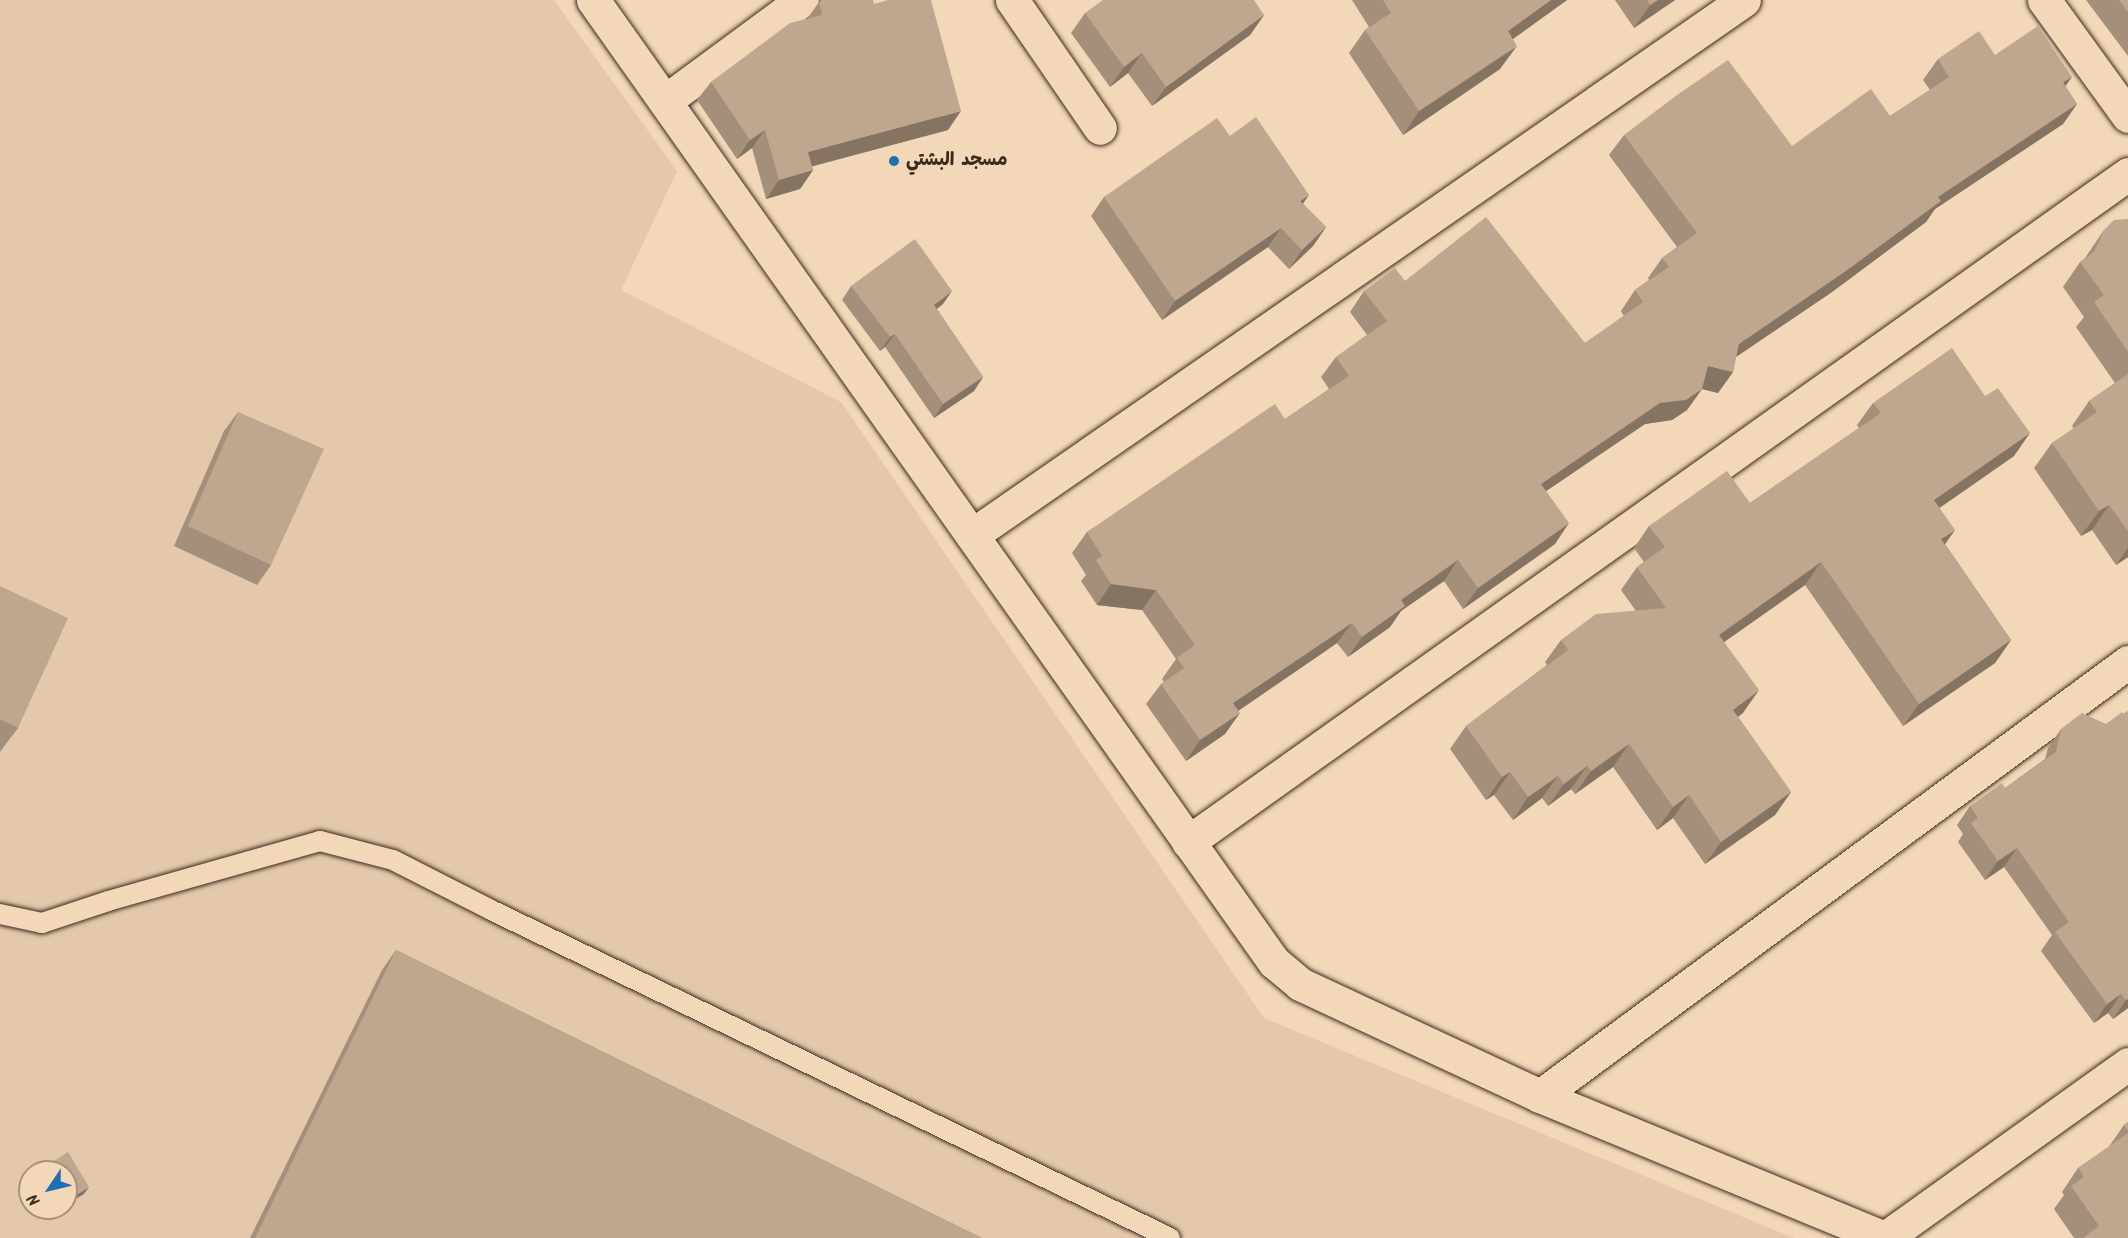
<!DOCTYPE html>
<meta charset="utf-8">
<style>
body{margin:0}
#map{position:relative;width:2128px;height:1238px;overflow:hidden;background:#f2d7b9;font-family:Kalam,"Playpen Sans Arabic",sans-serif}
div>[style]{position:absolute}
.built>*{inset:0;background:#e3c8ac}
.roads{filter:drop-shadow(0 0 2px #3b2a1e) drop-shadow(0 0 2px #3b2a1e)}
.lane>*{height:20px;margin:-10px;padding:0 10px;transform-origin:10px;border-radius:10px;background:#f2d7b9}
.street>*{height:33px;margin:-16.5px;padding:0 16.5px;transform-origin:16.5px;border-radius:16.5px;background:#f2d7b9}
.wall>*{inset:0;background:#a48f7a}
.shaded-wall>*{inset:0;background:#867463}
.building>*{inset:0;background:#bfa68e}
.dots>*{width:16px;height:16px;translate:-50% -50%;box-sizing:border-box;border:3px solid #f2d7b9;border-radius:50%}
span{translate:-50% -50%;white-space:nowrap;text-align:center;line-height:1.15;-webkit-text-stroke:4.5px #f2d7b9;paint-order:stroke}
.poi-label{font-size:18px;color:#3b2a1e;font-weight:700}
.left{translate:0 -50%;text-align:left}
.north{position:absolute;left:18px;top:1160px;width:60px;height:60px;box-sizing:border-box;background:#f2d7b9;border:2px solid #a9927b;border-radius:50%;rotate:235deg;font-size:16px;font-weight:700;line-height:24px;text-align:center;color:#3b2a1e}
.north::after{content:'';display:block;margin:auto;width:21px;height:27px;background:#1f6fb2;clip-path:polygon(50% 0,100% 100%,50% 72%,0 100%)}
</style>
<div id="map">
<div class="built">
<i style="clip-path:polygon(evenodd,0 0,554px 0,677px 171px,621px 290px,841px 402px,1264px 1018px,1794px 1238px,0 1238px,0 0,30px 1172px,66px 1172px,66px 1208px,30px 1208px,30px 1172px)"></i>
</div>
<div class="roads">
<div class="lane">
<i style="left:0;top:914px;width:43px;rotate:12.1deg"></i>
<i style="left:42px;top:923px;width:70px;rotate:-18.4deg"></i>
<i style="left:108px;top:901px;width:220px;rotate:-15.8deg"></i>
<i style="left:320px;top:841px;width:75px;rotate:14.6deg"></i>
<i style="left:393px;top:860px;width:110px;rotate:27deg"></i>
<i style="left:491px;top:910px;width:754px;rotate:25.78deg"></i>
</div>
<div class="street">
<i style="left:593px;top:0;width:1179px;rotate:54.71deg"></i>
<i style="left:1274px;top:962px;width:34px;rotate:40deg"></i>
<i style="left:1300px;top:984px;width:265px;rotate:25deg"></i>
<i style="left:1540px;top:1096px;width:372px;rotate:22.4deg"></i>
<i style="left:1012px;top:0;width:155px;rotate:55.5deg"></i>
<i style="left:2044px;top:0;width:143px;rotate:54.1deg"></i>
<i style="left:665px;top:101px;width:170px;rotate:-36.4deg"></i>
<i style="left:972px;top:535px;width:939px;rotate:-34.72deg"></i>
<i style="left:1188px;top:842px;width:1153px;rotate:-35.4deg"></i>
<i style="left:1540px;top:1096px;width:731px;rotate:-36.43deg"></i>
<i style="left:1885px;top:1238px;width:299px;rotate:-35.6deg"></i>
</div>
</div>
<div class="wall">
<i style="clip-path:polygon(1352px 0,1567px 0,1513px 39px,1500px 69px,1403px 135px,1349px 53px,1365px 30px,1369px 27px)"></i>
<i style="clip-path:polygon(1615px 0,1675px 0,1634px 28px)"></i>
<i style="clip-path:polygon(2086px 0,2128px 0,2128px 56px)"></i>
<i style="clip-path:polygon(819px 2px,874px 4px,948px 130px,812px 166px,813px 170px,800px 189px,766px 199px,752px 148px,737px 159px,697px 100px,711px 82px,807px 19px)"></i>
<i style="clip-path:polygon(1085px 13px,1264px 15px,1250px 35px,1152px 106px,1128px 73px,1110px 87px,1071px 33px)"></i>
<i style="clip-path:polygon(1995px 55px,2065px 86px,2077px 104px,2063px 124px,1935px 209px,1926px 222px,1832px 292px,1736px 357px,1733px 372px,1718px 393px,1702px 389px,1687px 410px,1672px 420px,1645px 424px,1546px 491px,1555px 544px,1463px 609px,1444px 581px,1401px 611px,1390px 627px,1348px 657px,1337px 643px,1238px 711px,1225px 734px,1186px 761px,1146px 704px,1161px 684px,1164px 682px,1162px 679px,1176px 659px,1142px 610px,1097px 605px,1081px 581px,1086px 575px,1072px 553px,1087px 532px,1285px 419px,1329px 389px,1321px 377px,1336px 357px,1367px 335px,1350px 312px,1364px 291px,1405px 281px,1585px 343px,1624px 316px,1621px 311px,1635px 290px,1649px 280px,1648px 278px,1662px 258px,1677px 247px,1609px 155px,1624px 135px,1792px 146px,1890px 116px,1930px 90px,1923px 80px,1938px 59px)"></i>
<i style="clip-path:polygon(1230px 136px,1303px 204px,1326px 227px,1313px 246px,1289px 269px,1268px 247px,1162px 320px,1091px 216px,1104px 197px)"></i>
<i style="clip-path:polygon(2128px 219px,2128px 557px,2116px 565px,2092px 530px,2081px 536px,2034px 468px,2052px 443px,2074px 429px,2072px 426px,2089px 401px,2115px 383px,2076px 327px,2084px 317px,2063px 287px,2080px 262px,2085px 258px,2104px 230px)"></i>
<i style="clip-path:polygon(851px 286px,943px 304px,937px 309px,983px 377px,974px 391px,934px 418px,885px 347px,880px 351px,842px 300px)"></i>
<i style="clip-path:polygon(1873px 403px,2014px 456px,1939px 508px,1945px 544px,2011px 640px,1995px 663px,1903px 726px,1805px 585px,1724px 642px,1743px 713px,1738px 717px,1791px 792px,1775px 815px,1705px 864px,1673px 818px,1657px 830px,1613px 767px,1575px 794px,1571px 789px,1548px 806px,1542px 798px,1513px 820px,1494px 795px,1486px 800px,1450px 749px,1466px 726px,1547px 665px,1545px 662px,1561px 640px,1636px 611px,1621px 590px,1637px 567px,1644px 562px,1634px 548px,1649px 526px,1750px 503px,1859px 428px,1857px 425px)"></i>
<i style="clip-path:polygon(238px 412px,271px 565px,257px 585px,174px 546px,224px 431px)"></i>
<i style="clip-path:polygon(0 586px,18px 728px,0 752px)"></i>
<i style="clip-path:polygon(2128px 711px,2128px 1008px,2113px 1019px,2108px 1013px,2094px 1023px,2041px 951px,2052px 935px,2004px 867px,1985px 880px,1958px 842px,1963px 834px,1957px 825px,1970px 806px,2005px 788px,2045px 759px,2048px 748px,2061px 729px,2106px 724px)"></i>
<i style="clip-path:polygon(396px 950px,982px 1238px,250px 1238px,382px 970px)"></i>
<i style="clip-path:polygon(2128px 1122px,2128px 1238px,2074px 1238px,2054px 1209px,2064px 1195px,2062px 1192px,2078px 1168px,2108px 1148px,2124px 1125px)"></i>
<i style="clip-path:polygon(30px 1176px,30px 1193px,24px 1184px)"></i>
<i style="clip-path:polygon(39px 1208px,61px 1208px,45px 1218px)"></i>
</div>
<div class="shaded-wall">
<i style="clip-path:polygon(1551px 0,1567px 0,1492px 54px,1508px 31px)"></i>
<i style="clip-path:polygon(1658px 0,1675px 0,1634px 28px,1650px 5px)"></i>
<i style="clip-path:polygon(1264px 15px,1250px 35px,1152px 106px,1166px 87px)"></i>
<i style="clip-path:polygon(1517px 46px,1500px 69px,1403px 135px,1419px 111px)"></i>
<i style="clip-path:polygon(1142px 53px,1128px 73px,1110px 87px,1124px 67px)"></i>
<i style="clip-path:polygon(2072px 77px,2057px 98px,2063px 82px)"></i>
<i style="clip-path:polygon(2077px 104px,2063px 124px,1935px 209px,1926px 222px,1832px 292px,1724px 365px,1739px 344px,1938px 197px)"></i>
<i style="clip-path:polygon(961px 111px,948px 130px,795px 171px,808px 152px)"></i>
<i style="clip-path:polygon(765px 130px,752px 148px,737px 159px,750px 140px)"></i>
<i style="clip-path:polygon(813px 170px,800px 189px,766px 199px,779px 180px)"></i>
<i style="clip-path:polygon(1309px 195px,1296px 214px,1300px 201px)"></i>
<i style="clip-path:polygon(1326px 227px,1313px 246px,1289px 269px,1302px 250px)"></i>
<i style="clip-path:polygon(1281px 228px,1268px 247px,1162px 320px,1175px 301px)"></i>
<i style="clip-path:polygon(952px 291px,943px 304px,924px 318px,934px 305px)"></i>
<i style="clip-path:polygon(895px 334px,885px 347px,880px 351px,890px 337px)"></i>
<i style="clip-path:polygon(1708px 366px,1733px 372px,1718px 393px,1702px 389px,1687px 410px,1672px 420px,1645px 424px,1527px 504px,1541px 484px)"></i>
<i style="clip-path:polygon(983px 377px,974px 391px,934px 418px,943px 404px)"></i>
<i style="clip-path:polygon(2030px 433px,2014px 456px,1918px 523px,1934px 500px)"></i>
<i style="clip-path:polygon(2109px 505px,2092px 530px,2081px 536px,2099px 511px)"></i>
<i style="clip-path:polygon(1569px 523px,1555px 544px,1463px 609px,1478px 588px)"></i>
<i style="clip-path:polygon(1955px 530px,1939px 553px,1941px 539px)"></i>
<i style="clip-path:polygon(2128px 548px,2128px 557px,2116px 565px)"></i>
<i style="clip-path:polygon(1458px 560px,1444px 581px,1401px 611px,1390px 627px,1348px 657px,1362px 637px,1401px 600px)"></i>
<i style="clip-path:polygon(1821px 562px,1805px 585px,1703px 657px,1719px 635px)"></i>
<i style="clip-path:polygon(1111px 584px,1156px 590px,1142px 610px,1097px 605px)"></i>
<i style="clip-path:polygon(1352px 623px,1337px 643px,1219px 724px,1233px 703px)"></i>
<i style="clip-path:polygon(2011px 640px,1995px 663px,1903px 726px,1919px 704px)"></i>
<i style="clip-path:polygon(1759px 690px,1743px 713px,1717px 732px,1733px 710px)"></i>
<i style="clip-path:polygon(1240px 713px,1225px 734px,1186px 761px,1200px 740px)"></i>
<i style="clip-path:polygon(1629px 744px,1613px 767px,1575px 794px,1591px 771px)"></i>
<i style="clip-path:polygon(1587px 766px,1571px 789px,1548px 806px,1564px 784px)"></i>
<i style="clip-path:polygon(1510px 772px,1494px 795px,1486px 800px,1502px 777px)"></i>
<i style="clip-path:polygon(1558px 776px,1542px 798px,1513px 820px,1528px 797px)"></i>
<i style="clip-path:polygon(1791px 792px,1775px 815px,1705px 864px,1721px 842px)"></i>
<i style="clip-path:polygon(1689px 795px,1673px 818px,1657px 830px,1673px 807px)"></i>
<i style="clip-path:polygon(2017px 848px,2004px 867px,1985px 880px,1998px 861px)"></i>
<i style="clip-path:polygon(2121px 994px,2108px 1013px,2094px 1023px,2107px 1004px)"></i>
<i style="clip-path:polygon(2128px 999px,2128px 1008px,2113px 1019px,2126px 1000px)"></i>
<i style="clip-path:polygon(89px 1187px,84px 1194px,66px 1205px,66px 1201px)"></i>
<i style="clip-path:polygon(55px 1208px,61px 1208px,45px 1218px,50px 1211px)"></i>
</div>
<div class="building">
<i style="clip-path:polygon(821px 0,873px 0,874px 4px,888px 0,931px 0,961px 111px,808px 152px,813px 170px,779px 180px,765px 130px,750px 140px,711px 82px,790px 23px,822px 15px,819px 2px)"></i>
<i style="clip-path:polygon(1103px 0,1254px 0,1264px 15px,1166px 87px,1142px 53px,1124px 67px,1085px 13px)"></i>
<i style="clip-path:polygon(1383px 0,1551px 0,1508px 31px,1517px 46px,1419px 111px,1365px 30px,1391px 13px)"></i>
<i style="clip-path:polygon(1647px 0,1658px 0,1650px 5px)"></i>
<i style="clip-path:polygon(2119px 0,2128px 0,2128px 12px)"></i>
<i style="clip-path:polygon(2038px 26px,2072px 77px,2063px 82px,2077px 104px,1938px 197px,1941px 201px,1846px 271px,1739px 344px,1733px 372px,1708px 366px,1702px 389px,1686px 400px,1660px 403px,1541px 484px,1569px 523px,1478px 588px,1458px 560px,1401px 600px,1405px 606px,1362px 637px,1352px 623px,1233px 703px,1240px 713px,1200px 740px,1161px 684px,1184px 668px,1177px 658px,1195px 645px,1156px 590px,1111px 584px,1096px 560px,1102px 556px,1087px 532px,1275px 404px,1285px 419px,1349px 376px,1336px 357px,1387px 321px,1364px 291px,1395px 268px,1405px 281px,1486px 217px,1585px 343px,1643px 302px,1635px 290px,1669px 267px,1662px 258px,1697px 233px,1624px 135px,1677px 95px,1728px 60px,1792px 146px,1871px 89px,1890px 116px,1949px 77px,1938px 59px,1979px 31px,1995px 55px)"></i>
<i style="clip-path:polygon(1256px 117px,1309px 195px,1300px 201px,1326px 227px,1302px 250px,1281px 228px,1175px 301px,1104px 197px,1217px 118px,1230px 136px)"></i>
<i style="clip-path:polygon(2128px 219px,2128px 352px,2094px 302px,2104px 295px,2080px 262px,2094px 252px,2104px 230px,2114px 220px)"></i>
<i style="clip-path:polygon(915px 239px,952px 291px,934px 305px,983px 377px,943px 404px,895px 334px,890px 337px,851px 286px)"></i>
<i style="clip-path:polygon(1952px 348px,1985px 396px,1998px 388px,2030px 433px,1934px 500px,1955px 530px,1941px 539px,2011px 640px,1919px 704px,1821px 562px,1719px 635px,1759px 690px,1733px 710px,1791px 792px,1721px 842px,1689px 795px,1673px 807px,1629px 744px,1591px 771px,1587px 766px,1564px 784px,1558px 776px,1528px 797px,1510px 772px,1502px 777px,1466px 726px,1568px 650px,1561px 640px,1596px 614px,1666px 608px,1637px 567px,1665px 547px,1649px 526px,1727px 471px,1750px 503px,1881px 413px,1873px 403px)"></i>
<i style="clip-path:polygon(2128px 374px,2128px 531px,2109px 505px,2099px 511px,2052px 443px,2097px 412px,2089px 401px)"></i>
<i style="clip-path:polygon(238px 412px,324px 449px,271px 565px,188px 526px)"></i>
<i style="clip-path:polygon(0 586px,68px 618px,18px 728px,0 719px)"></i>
<i style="clip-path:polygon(2128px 711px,2128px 999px,2126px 1000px,2121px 994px,2107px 1004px,2055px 932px,2069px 922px,2017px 848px,1998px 861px,1971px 823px,1978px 818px,1970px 806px,2002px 783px,2005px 788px,2056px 752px,2061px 729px,2082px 713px,2106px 724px,2122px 712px,2124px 714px)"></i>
<i style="clip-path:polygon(396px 950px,982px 1238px,255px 1238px)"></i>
<i style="clip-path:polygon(2128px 1122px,2128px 1131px,2124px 1125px)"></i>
<i style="clip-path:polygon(2128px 1133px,2128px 1238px,2083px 1238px,2099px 1226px,2071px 1186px,2084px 1177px,2078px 1168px)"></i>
<i style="clip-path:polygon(68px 1152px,89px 1187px,66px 1201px,66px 1172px,36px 1172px)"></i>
</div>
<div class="dots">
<i style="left:894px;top:161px;background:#1f6fb2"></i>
</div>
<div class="poi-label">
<span class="left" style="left:906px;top:161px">مسجد البشتي</span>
</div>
<div class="north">N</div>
</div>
